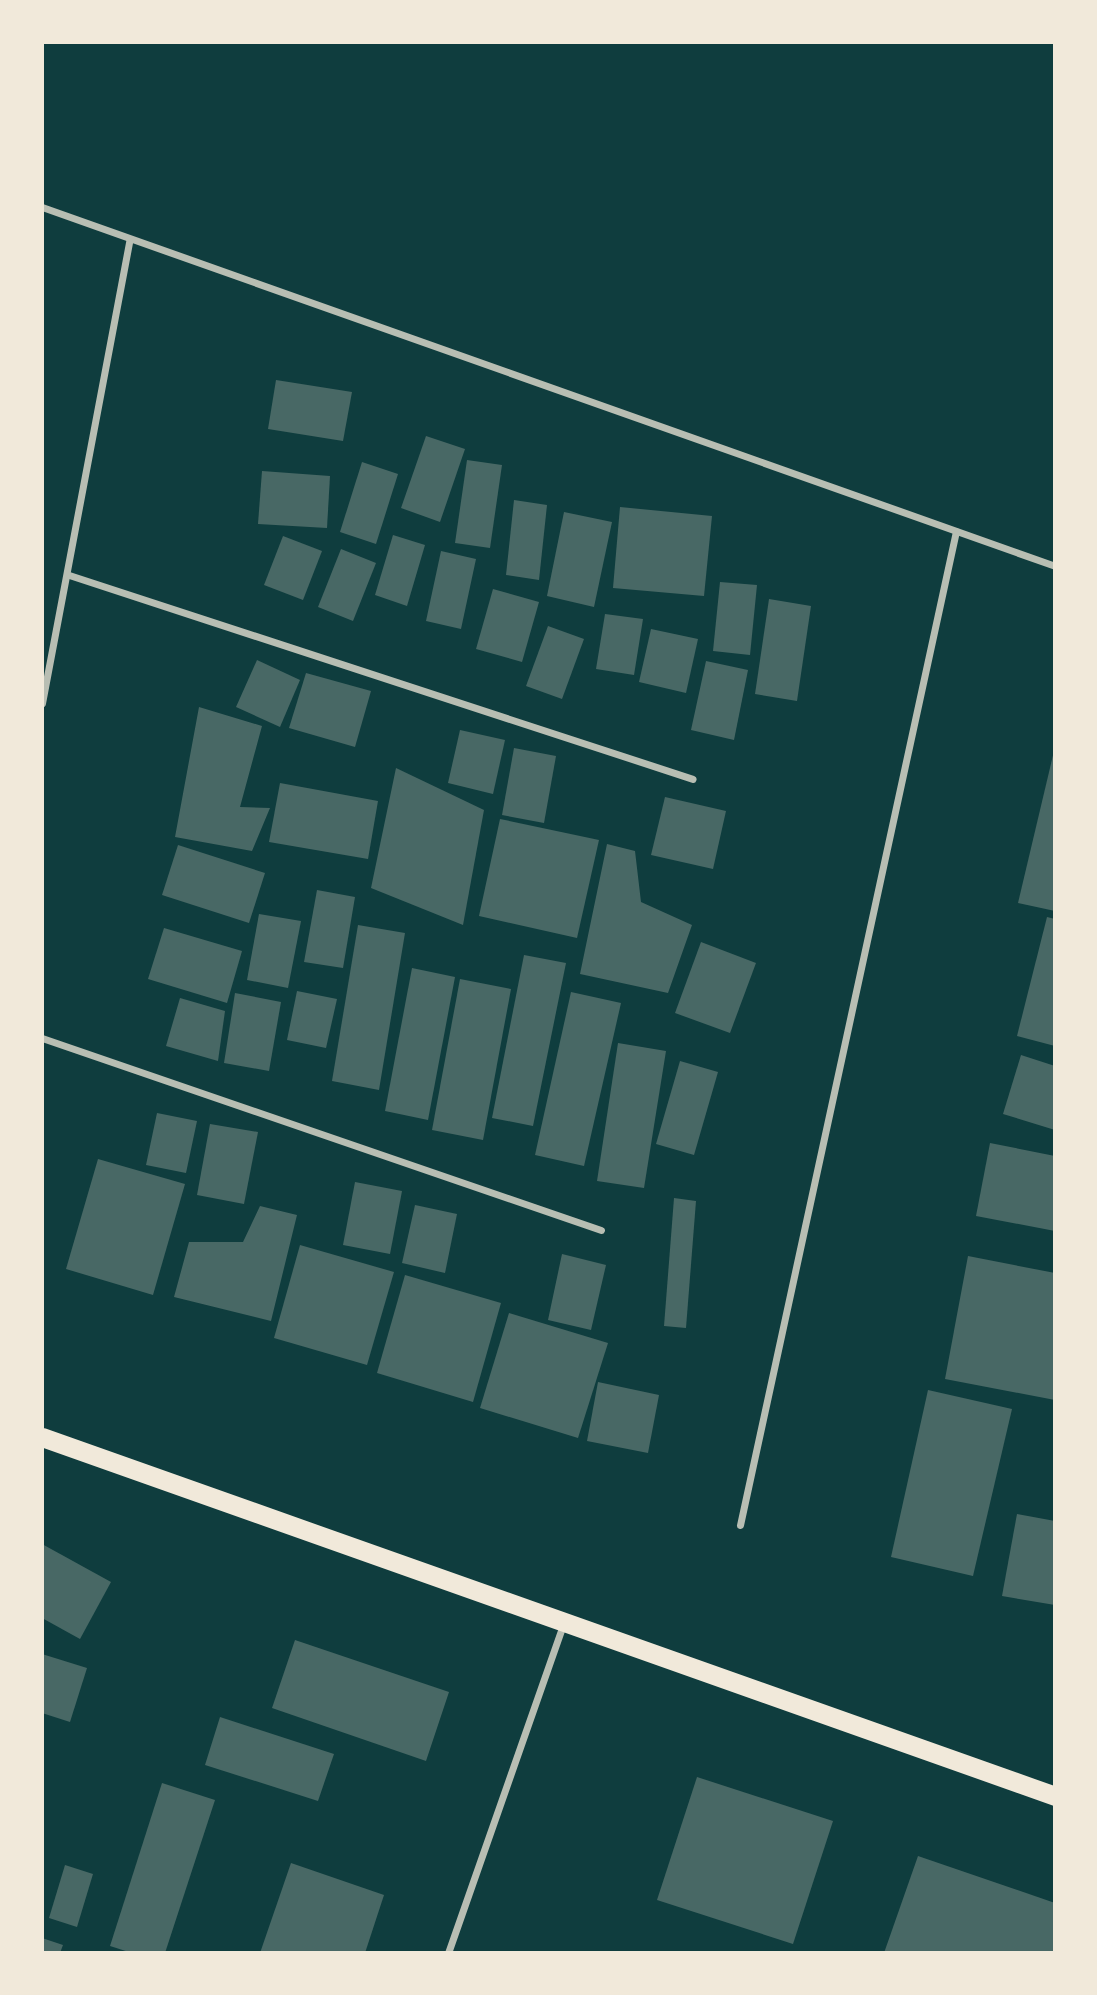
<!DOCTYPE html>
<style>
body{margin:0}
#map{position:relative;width:1097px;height:1995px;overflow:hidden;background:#0f3d3e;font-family:"Roboto Condensed",sans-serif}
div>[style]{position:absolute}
.building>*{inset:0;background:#486865}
.minor>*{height:7px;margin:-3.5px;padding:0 3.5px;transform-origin:3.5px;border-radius:3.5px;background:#b8beb3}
.trunk>*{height:19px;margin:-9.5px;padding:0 9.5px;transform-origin:9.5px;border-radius:9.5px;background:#f1e9da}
span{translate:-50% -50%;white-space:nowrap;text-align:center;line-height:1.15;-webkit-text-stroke:7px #f1e9da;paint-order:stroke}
.frame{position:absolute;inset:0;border:44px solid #f1e9da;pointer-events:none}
</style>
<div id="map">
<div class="building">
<i style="clip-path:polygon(276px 380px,352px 392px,343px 441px,268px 429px)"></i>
<i style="clip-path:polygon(426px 436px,465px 449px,440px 522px,401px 508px)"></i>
<i style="clip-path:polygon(467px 460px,502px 465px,490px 548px,455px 543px)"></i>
<i style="clip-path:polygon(362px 462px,398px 474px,376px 544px,340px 532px)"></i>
<i style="clip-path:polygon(262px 471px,330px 476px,327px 528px,258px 524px)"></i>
<i style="clip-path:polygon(514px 500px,547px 505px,539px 580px,506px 575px)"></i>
<i style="clip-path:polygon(620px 507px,712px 516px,704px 596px,613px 588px)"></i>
<i style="clip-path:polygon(564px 512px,612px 522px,594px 607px,547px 596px)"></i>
<i style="clip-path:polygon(393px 535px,425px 545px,407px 606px,375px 595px)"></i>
<i style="clip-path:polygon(283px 536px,322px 551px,303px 600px,264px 585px)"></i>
<i style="clip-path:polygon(341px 549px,376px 563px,353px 621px,318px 607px)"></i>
<i style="clip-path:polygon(441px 551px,476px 559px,461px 629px,426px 621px)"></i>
<i style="clip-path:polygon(720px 582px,757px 585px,750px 655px,713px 651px)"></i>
<i style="clip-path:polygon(493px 589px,539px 602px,522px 662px,476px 649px)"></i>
<i style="clip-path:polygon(769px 599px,811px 606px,797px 701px,755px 694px)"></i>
<i style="clip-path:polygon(605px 614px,643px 619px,634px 675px,596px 669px)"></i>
<i style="clip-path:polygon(548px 626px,584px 639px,562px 699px,526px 686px)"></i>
<i style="clip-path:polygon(651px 629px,698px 639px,686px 693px,639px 682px)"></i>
<i style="clip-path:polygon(257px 660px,300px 680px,280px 727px,236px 707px)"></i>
<i style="clip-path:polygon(706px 661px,748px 670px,734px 740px,691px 730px)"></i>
<i style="clip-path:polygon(306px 673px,371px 691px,355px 747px,289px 728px)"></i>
<i style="clip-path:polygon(199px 707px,262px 726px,240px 807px,270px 808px,252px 851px,175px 837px)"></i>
<i style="clip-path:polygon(460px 730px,505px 740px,493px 794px,448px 783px)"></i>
<i style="clip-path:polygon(514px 748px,556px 756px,544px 823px,502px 815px)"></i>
<i style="clip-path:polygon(1054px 751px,1055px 751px,1055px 911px,1018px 903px)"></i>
<i style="clip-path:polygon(396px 768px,484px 810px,463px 925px,371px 888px)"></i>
<i style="clip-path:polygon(280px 783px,378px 801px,368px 859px,269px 842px)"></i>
<i style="clip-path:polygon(665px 797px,726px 811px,713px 869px,651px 855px)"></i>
<i style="clip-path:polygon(500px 819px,599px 840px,577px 938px,479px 916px)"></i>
<i style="clip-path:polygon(607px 844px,635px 851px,641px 902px,692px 925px,668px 993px,580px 974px)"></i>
<i style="clip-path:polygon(178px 845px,265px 873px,249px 923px,162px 895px)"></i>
<i style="clip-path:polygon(317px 890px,355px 897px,343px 968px,304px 962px)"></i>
<i style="clip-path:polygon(259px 914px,301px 921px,288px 988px,247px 980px)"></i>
<i style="clip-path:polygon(1047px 917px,1055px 919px,1055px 1046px,1017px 1036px)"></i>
<i style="clip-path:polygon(358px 925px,405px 933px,379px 1090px,332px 1081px)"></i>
<i style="clip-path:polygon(164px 928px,242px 951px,227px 1003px,148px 979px)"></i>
<i style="clip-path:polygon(701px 942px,756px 963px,730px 1033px,675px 1013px)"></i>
<i style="clip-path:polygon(524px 955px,566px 963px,533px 1126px,492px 1118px)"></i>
<i style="clip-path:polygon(412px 968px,455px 977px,428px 1120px,385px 1111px)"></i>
<i style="clip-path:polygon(460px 979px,511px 989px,483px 1140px,432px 1130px)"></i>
<i style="clip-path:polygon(297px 991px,337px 999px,326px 1048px,287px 1040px)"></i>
<i style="clip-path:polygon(571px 992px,621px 1003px,584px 1166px,535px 1155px)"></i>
<i style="clip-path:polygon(235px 993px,281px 1002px,269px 1071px,224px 1063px)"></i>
<i style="clip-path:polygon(180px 998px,225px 1011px,218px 1061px,166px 1046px)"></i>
<i style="clip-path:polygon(618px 1043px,666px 1051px,644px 1188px,597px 1181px)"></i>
<i style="clip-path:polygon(1021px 1055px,1055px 1066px,1055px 1130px,1003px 1114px)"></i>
<i style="clip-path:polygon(680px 1061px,718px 1072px,694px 1155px,656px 1144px)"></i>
<i style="clip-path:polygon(157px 1113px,197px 1121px,186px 1173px,146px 1165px)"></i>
<i style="clip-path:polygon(210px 1124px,258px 1132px,244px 1204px,197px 1195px)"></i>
<i style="clip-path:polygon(990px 1143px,1055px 1156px,1055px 1231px,976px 1216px)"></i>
<i style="clip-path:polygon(98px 1159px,185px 1184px,153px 1295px,66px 1269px)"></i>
<i style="clip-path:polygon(355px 1182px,402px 1191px,390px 1254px,343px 1245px)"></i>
<i style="clip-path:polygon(674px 1198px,696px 1201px,686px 1328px,664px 1326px)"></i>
<i style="clip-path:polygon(415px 1205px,457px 1214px,445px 1273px,402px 1263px)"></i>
<i style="clip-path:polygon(260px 1206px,297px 1215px,271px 1321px,174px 1297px,189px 1242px,243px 1242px)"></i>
<i style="clip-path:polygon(300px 1245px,394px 1272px,367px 1365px,274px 1338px)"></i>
<i style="clip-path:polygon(562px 1254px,606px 1265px,591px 1330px,548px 1320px)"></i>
<i style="clip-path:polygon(968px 1256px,1055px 1273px,1055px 1400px,945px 1379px)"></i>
<i style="clip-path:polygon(405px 1275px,501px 1303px,473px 1402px,377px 1373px)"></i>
<i style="clip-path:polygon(509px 1313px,608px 1343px,578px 1438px,480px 1408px)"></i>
<i style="clip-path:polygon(598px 1382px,659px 1395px,648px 1453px,587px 1441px)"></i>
<i style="clip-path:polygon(928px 1390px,1012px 1409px,973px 1576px,891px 1557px)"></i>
<i style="clip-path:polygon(1017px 1514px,1055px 1521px,1055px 1605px,1002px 1596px)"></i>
<i style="clip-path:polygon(42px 1544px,111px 1582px,80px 1639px,42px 1618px)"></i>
<i style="clip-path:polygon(295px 1640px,449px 1692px,426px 1761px,272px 1708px)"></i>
<i style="clip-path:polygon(42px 1654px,87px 1668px,70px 1722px,42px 1713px)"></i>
<i style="clip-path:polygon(220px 1717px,334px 1754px,318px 1801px,205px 1765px)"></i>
<i style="clip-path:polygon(697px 1777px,833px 1821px,793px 1944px,657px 1900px)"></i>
<i style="clip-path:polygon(162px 1783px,215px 1800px,165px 1953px,132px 1953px,110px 1946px)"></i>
<i style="clip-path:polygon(918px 1856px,1055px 1903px,1055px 1953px,884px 1953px)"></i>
<i style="clip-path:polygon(291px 1863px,384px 1895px,365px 1953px,260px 1953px)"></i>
<i style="clip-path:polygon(65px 1865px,93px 1874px,77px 1927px,49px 1918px)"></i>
<i style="clip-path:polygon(42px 1938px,63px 1945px,60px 1953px,42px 1953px)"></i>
</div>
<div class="minor">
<i style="left:42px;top:207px;width:1075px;rotate:19.51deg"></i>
<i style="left:69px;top:575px;width:656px;rotate:18.1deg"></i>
<i style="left:42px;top:703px;width:472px;rotate:-79.3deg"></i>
<i style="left:42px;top:1038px;width:591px;rotate:18.96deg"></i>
<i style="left:740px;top:1525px;width:1017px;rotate:-77.74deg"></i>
<i style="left:448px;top:1953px;width:348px;rotate:-70.7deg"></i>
</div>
<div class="trunk">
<i style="left:42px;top:1437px;width:1075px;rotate:19.51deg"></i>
</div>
<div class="frame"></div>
</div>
